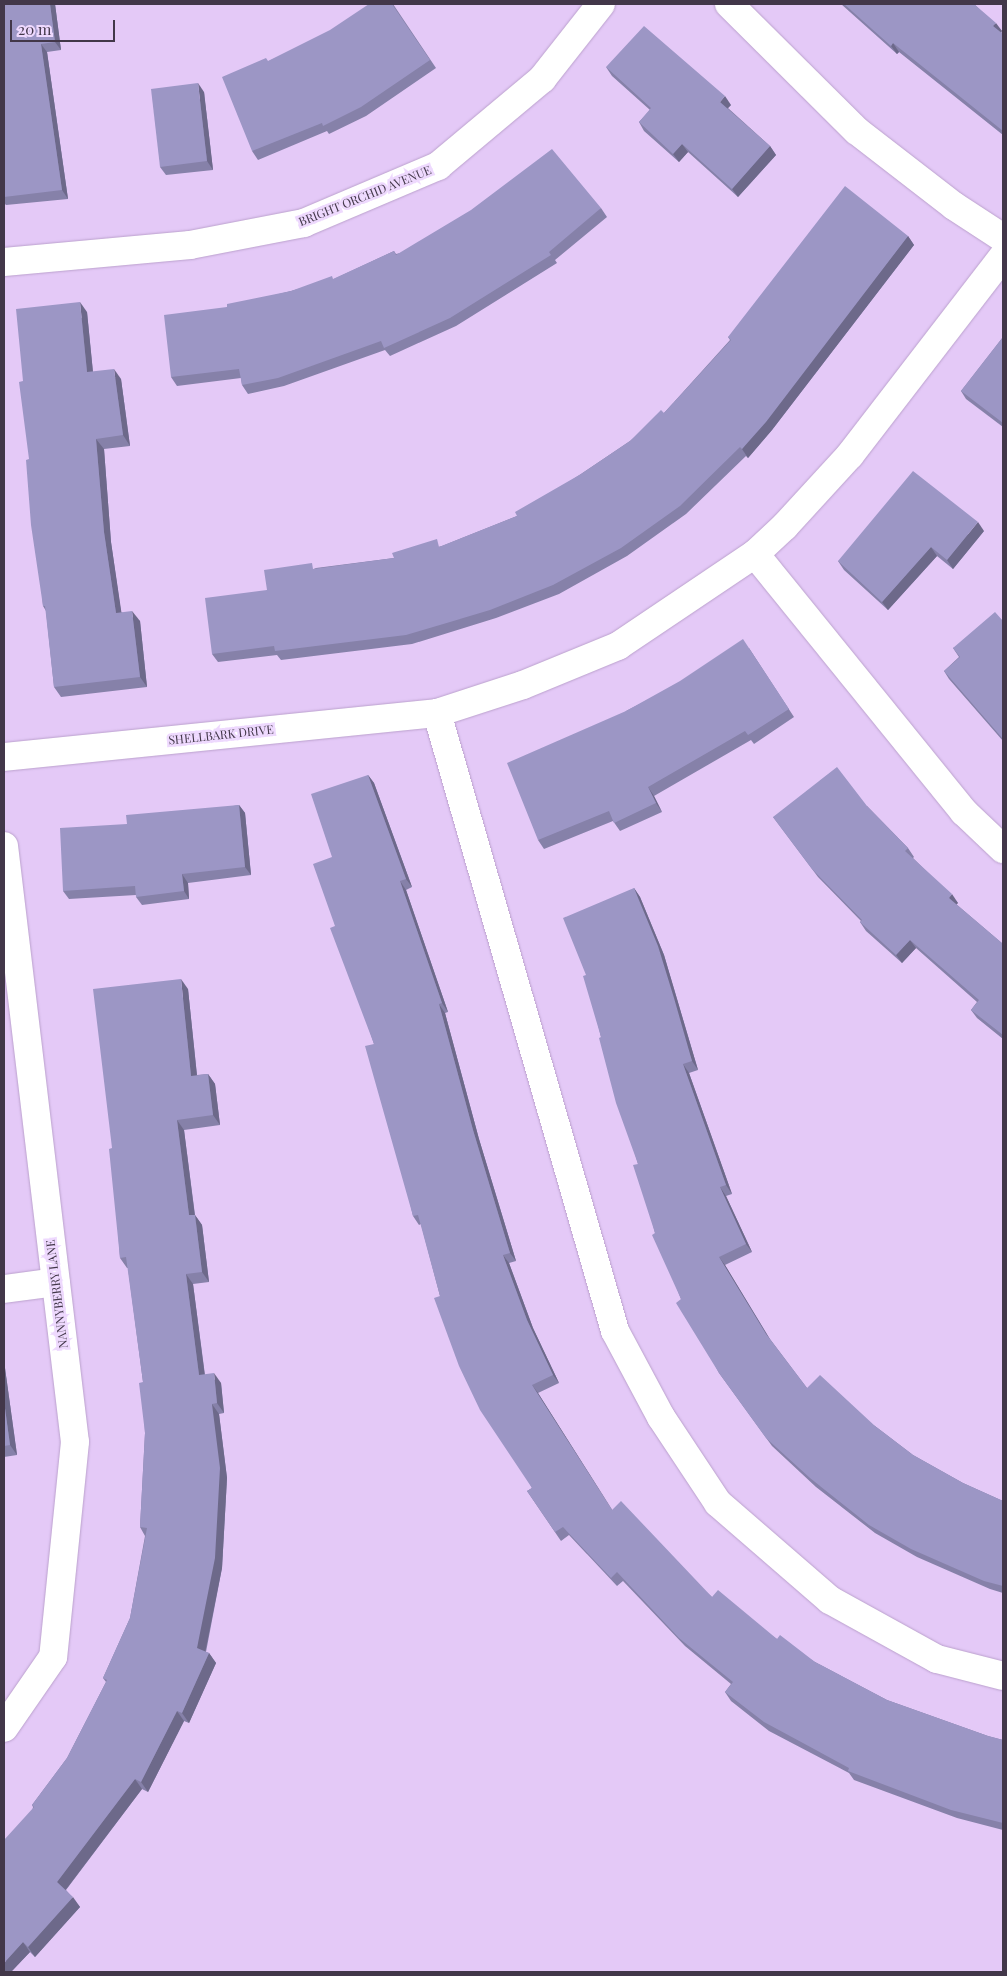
<!DOCTYPE html>
<style>
body{margin:0}
#map{position:relative;width:1007px;height:1976px;overflow:hidden;background:#e4c9f7;font-family:"Playfair Display",serif}
div>[style]{position:absolute}
.roads{filter:drop-shadow(0 0 1px #bba1cd) drop-shadow(0 0 1px #bba1cd)}
.minor>*{height:28px;margin:-14px;padding:0 14px;transform-origin:14px;border-radius:14px;background:#fff}
.wall>*{inset:0;background:#8681a9}
.shaded-wall>*{inset:0;background:#6d698a}
.building>*{inset:0;background:#9c96c5}
span{translate:-50% -50%;white-space:nowrap;text-align:center;line-height:1.15;-webkit-text-stroke:5px #eed9fe;paint-order:stroke}
.street-label{font-size:12px;color:#423749}
.frame{position:absolute;inset:0;border:5px solid #423749;pointer-events:none}
.scale{position:absolute;left:10px;top:20px;width:105px;height:22px;box-sizing:border-box;border:2px solid #423749;border-top:0;padding-left:6px;font-size:15px;line-height:18px;white-space:nowrap;color:#423749;-webkit-text-stroke:4px #eed9fe;paint-order:stroke}
</style>
<div id="map">
<div class="roads">
<div class="minor">
<i style="left:729px;top:4px;width:180px;rotate:44.8deg"></i>
<i style="left:857px;top:131px;width:123px;rotate:37.7deg"></i>
<i style="left:954px;top:206px;width:59px;rotate:33.1deg"></i>
<i style="left:4px;top:262px;width:187px;rotate:-5.2deg"></i>
<i style="left:190px;top:245px;width:116px;rotate:-10.9deg"></i>
<i style="left:304px;top:223px;width:146px;rotate:-23deg"></i>
<i style="left:438px;top:166px;width:136px;rotate:-39.9deg"></i>
<i style="left:542px;top:79px;width:95px;rotate:-51.8deg"></i>
<i style="left:755px;top:554px;width:332px;rotate:51deg"></i>
<i style="left:964px;top:812px;width:54px;rotate:43.5deg"></i>
<i style="left:437px;top:713px;width:643px;rotate:73.93deg"></i>
<i style="left:615px;top:1331px;width:98px;rotate:61.9deg"></i>
<i style="left:661px;top:1417px;width:103px;rotate:56.5deg"></i>
<i style="left:718px;top:1503px;width:148px;rotate:40.9deg"></i>
<i style="left:830px;top:1600px;width:122px;rotate:28.9deg"></i>
<i style="left:937px;top:1659px;width:68px;rotate:14.4deg"></i>
<i style="left:4px;top:757px;width:435px;rotate:-5.8deg"></i>
<i style="left:437px;top:713px;width:90px;rotate:-18deg"></i>
<i style="left:523px;top:685px;width:103px;rotate:-22.3deg"></i>
<i style="left:618px;top:646px;width:165px;rotate:-33.9deg"></i>
<i style="left:755px;top:554px;width:41px;rotate:-43deg"></i>
<i style="left:785px;top:526px;width:96px;rotate:-47.5deg"></i>
<i style="left:850px;top:455px;width:251px;rotate:-52.4deg"></i>
<i style="left:4px;top:846px;width:600px;rotate:83.21deg"></i>
<i style="left:75px;top:1442px;width:216px;rotate:95.8deg"></i>
<i style="left:53px;top:1657px;width:86px;rotate:124.6deg"></i>
<i style="left:4px;top:1289px;width:52px;rotate:-7.7deg"></i>
</div>
</div>
<div class="wall">
<i style="clip-path:polygon(4px 4px,55px 4px,61px 50px,47px 52px,68px 199px,6px 205px,4px 203px)"></i>
<i style="clip-path:polygon(393px 4px,436px 68px,366px 116px,329px 134px,327px 131px,258px 160px,252px 151px,269px 61px)"></i>
<i style="clip-path:polygon(841px 4px,974px 4px,1002px 31px,1001px 32px,1003px 34px,1003px 135px,899px 52px,897px 54px)"></i>
<i style="clip-path:polygon(606px 67px,731px 105px,728px 108px,770px 146px,776px 155px,738px 197px,688px 152px,679px 162px,644px 131px,639px 122px,650px 110px,612px 76px)"></i>
<i style="clip-path:polygon(204px 92px,213px 170px,166px 175px,160px 167px)"></i>
<i style="clip-path:polygon(601px 208px,607px 217px,555px 260px,557px 263px,456px 326px,390px 356px,385px 350px,284px 386px,248px 394px,242px 385px,241px 378px,177px 386px,171px 377px,227px 307px,291px 291px,334px 279px,394px 251px,396px 254px)"></i>
<i style="clip-path:polygon(908px 236px,914px 245px,772px 430px,748px 458px,746px 456px,686px 514px,627px 556px,559px 594px,496px 618px,412px 644px,281px 660px,277px 655px,218px 662px,212px 654px,267px 590px,316px 568px,394px 558px,442px 546px,517px 516px,581px 474px,630px 441px,664px 413px,730px 340px,728px 337px)"></i>
<i style="clip-path:polygon(87px 312px,93px 372px,121px 379px,130px 446px,104px 449px,111px 542px,121px 612px,140px 621px,147px 687px,61px 697px,54px 687px,46px 611px,43px 606px,23px 381px)"></i>
<i style="clip-path:polygon(1003px 337px,1003px 427px,966px 399px,961px 391px)"></i>
<i style="clip-path:polygon(984px 531px,953px 569px,937px 556px,888px 610px,844px 570px,838px 561px)"></i>
<i style="clip-path:polygon(1003px 621px,1003px 741px,949px 679px,944px 671px,959px 657px,953px 648px)"></i>
<i style="clip-path:polygon(749px 648px,794px 717px,754px 744px,751px 740px,654px 796px,662px 812px,620px 831px,613px 821px,544px 849px,538px 840px,626px 711px)"></i>
<i style="clip-path:polygon(368px 775px,374px 783px,412px 887px,406px 890px,448px 1012px,445px 1013px,479px 1139px,516px 1261px,509px 1263px,533px 1328px,559px 1383px,538px 1393px,612px 1510px,712px 1597px,777px 1639px,815px 1662px,887px 1700px,988px 1736px,1003px 1740px,1003px 1830px,957px 1818px,854px 1780px,849px 1773px,769px 1731px,731px 1701px,725px 1692px,731px 1684px,685px 1646px,623px 1581px,617px 1586px,569px 1535px,561px 1541px,527px 1491px,532px 1488px,440px 1296px,421px 1224px,419px 1225px,413px 1216px,374px 1044px,335px 926px,332px 857px)"></i>
<i style="clip-path:polygon(239px 805px,245px 813px,251px 875px,188px 883px,189px 899px,142px 905px,136px 897px,136px 895px,69px 899px,63px 891px,127px 824px)"></i>
<i style="clip-path:polygon(867px 806px,908px 848px,914px 857px,913px 858px,958px 903px,956px 904px,1003px 944px,1003px 1039px,977px 1018px,971px 1010px,977px 1002px,916px 948px,902px 963px,866px 931px,860px 922px,861px 921px,818px 877px,773px 817px)"></i>
<i style="clip-path:polygon(634px 888px,640px 897px,664px 955px,698px 1070px,689px 1073px,732px 1194px,726px 1196px,752px 1252px,725px 1265px,770px 1339px,807px 1388px,875px 1426px,913px 1455px,963px 1483px,1003px 1501px,1003px 1593px,990px 1589px,917px 1557px,875px 1533px,816px 1487px,772px 1446px,719px 1373px,681px 1299px,655px 1233px,638px 1164px,601px 1037px,586px 975px)"></i>
<i style="clip-path:polygon(188px 989px,197px 1075px,208px 1074px,215px 1084px,220px 1125px,184px 1130px,195px 1215px,202px 1225px,209px 1282px,193px 1284px,205px 1375px,221px 1383px,224px 1413px,219px 1414px,227px 1478px,222px 1568px,206px 1652px,209px 1653px,216px 1663px,189px 1723px,184px 1721px,148px 1792px,142px 1789px,66px 1890px,80px 1907px,35px 1957px,30px 1952px,11px 1972px,4px 1972px,33px 1807px,32px 1805px,67px 1758px,106px 1682px,103px 1678px,130px 1618px,145px 1536px,140px 1527px,145px 1433px,143px 1382px,128px 1268px,127px 1268px,120px 1258px,112px 1148px)"></i>
<i style="clip-path:polygon(4px 1361px,17px 1455px,4px 1457px)"></i>
</div>
<div class="shaded-wall">
<i style="clip-path:polygon(50px 4px,55px 4px,61px 50px,55px 42px)"></i>
<i style="clip-path:polygon(996px 23px,1002px 31px,999px 35px,993px 26px)"></i>
<i style="clip-path:polygon(893px 43px,899px 52px,897px 54px,891px 46px)"></i>
<i style="clip-path:polygon(41px 44px,47px 52px,68px 199px,62px 190px)"></i>
<i style="clip-path:polygon(198px 83px,204px 92px,213px 170px,207px 161px)"></i>
<i style="clip-path:polygon(725px 96px,731px 105px,726px 110px,720px 102px)"></i>
<i style="clip-path:polygon(682px 144px,688px 152px,679px 162px,673px 154px)"></i>
<i style="clip-path:polygon(770px 146px,776px 155px,738px 197px,732px 189px)"></i>
<i style="clip-path:polygon(908px 236px,914px 245px,772px 430px,748px 458px,742px 449px)"></i>
<i style="clip-path:polygon(80px 302px,87px 312px,94px 383px,87px 372px)"></i>
<i style="clip-path:polygon(114px 369px,121px 379px,130px 446px,123px 435px)"></i>
<i style="clip-path:polygon(96px 439px,104px 449px,111px 542px,123px 623px,116px 613px,104px 532px)"></i>
<i style="clip-path:polygon(978px 522px,984px 531px,953px 569px,947px 560px)"></i>
<i style="clip-path:polygon(931px 547px,937px 556px,888px 610px,882px 602px)"></i>
<i style="clip-path:polygon(132px 611px,140px 621px,147px 687px,140px 677px)"></i>
<i style="clip-path:polygon(368px 775px,374px 783px,412px 887px,406px 879px)"></i>
<i style="clip-path:polygon(648px 787px,654px 796px,662px 812px,656px 803px)"></i>
<i style="clip-path:polygon(239px 805px,245px 813px,251px 875px,245px 867px)"></i>
<i style="clip-path:polygon(182px 874px,188px 883px,189px 899px,184px 891px)"></i>
<i style="clip-path:polygon(400px 881px,406px 890px,448px 1012px,442px 1003px)"></i>
<i style="clip-path:polygon(634px 888px,640px 897px,664px 955px,698px 1070px,692px 1061px)"></i>
<i style="clip-path:polygon(952px 894px,958px 903px,955px 906px,949px 898px)"></i>
<i style="clip-path:polygon(910px 940px,916px 948px,902px 963px,896px 955px)"></i>
<i style="clip-path:polygon(181px 979px,188px 989px,198px 1086px,191px 1076px)"></i>
<i style="clip-path:polygon(439px 1004px,445px 1013px,479px 1139px,516px 1261px,510px 1253px,473px 1130px)"></i>
<i style="clip-path:polygon(683px 1064px,689px 1073px,732px 1194px,726px 1185px)"></i>
<i style="clip-path:polygon(208px 1074px,215px 1084px,220px 1125px,213px 1115px)"></i>
<i style="clip-path:polygon(177px 1120px,184px 1130px,196px 1225px,189px 1215px)"></i>
<i style="clip-path:polygon(720px 1187px,726px 1196px,752px 1252px,746px 1244px)"></i>
<i style="clip-path:polygon(195px 1215px,202px 1225px,209px 1282px,202px 1272px)"></i>
<i style="clip-path:polygon(503px 1255px,509px 1263px,533px 1328px,559px 1383px,553px 1375px,527px 1320px)"></i>
<i style="clip-path:polygon(719px 1257px,725px 1265px,772px 1343px,766px 1334px)"></i>
<i style="clip-path:polygon(186px 1274px,193px 1284px,206px 1385px,199px 1375px)"></i>
<i style="clip-path:polygon(4px 1361px,17px 1455px,10px 1445px,4px 1401px)"></i>
<i style="clip-path:polygon(214px 1373px,221px 1383px,224px 1413px,217px 1403px)"></i>
<i style="clip-path:polygon(532px 1385px,538px 1393px,618px 1519px,612px 1510px)"></i>
<i style="clip-path:polygon(212px 1404px,219px 1414px,227px 1478px,222px 1568px,204px 1658px,197px 1648px)"></i>
<i style="clip-path:polygon(209px 1653px,216px 1663px,189px 1723px,182px 1713px)"></i>
<i style="clip-path:polygon(177px 1711px,184px 1721px,148px 1792px,141px 1782px)"></i>
<i style="clip-path:polygon(135px 1779px,142px 1789px,64px 1892px,57px 1882px)"></i>
<i style="clip-path:polygon(73px 1897px,80px 1907px,35px 1957px,28px 1947px)"></i>
<i style="clip-path:polygon(23px 1942px,30px 1952px,11px 1972px,4px 1972px,4px 1963px)"></i>
</div>
<div class="building">
<i style="clip-path:polygon(4px 4px,50px 4px,55px 42px,41px 44px,62px 190px,4px 197px)"></i>
<i style="clip-path:polygon(369px 4px,392px 4px,430px 60px,361px 107px,323px 126px,322px 123px,252px 151px,222px 77px,266px 58px,268px 61px,330px 30px)"></i>
<i style="clip-path:polygon(844px 4px,974px 4px,996px 23px,993px 26px,1003px 34px,1003px 131px,893px 43px,891px 46px)"></i>
<i style="clip-path:polygon(644px 26px,725px 96px,720px 102px,770px 146px,732px 189px,682px 144px,673px 154px,639px 122px,651px 108px,606px 67px)"></i>
<i style="clip-path:polygon(198px 83px,207px 161px,160px 167px,151px 89px)"></i>
<i style="clip-path:polygon(552px 149px,601px 208px,549px 252px,551px 255px,450px 318px,384px 348px,381px 341px,278px 378px,242px 385px,239px 369px,171px 377px,164px 315px,227px 307px,227px 304px,291px 291px,332px 276px,333px 279px,394px 251px,396px 255px,471px 210px)"></i>
<i style="clip-path:polygon(845px 186px,908px 236px,766px 422px,742px 449px,740px 447px,680px 506px,621px 548px,553px 585px,490px 610px,406px 635px,275px 651px,274px 646px,212px 654px,205px 598px,267px 590px,264px 570px,312px 563px,313px 569px,394px 558px,392px 553px,437px 539px,439px 547px,517px 516px,515px 512px,581px 474px,630px 441px,661px 410px,664px 413px,731px 340px,728px 337px)"></i>
<i style="clip-path:polygon(80px 302px,87px 372px,114px 369px,123px 435px,96px 439px,104px 532px,116px 613px,132px 611px,140px 677px,54px 687px,45px 606px,43px 606px,31px 525px,26px 460px,29px 459px,19px 382px,23px 381px,16px 309px)"></i>
<i style="clip-path:polygon(1003px 337px,1003px 423px,961px 391px)"></i>
<i style="clip-path:polygon(913px 471px,978px 522px,947px 560px,931px 547px,882px 602px,838px 561px)"></i>
<i style="clip-path:polygon(995px 612px,1003px 621px,1003px 739px,944px 671px,960px 657px,953px 648px)"></i>
<i style="clip-path:polygon(743px 639px,789px 709px,748px 735px,745px 731px,648px 787px,656px 803px,614px 823px,609px 811px,538px 840px,507px 763px,626px 711px,680px 681px)"></i>
<i style="clip-path:polygon(837px 767px,867px 806px,908px 848px,905px 851px,952px 894px,949px 898px,1003px 944px,1003px 1035px,971px 1010px,979px 1000px,910px 940px,896px 955px,860px 922px,862px 920px,812px 869px,773px 817px)"></i>
<i style="clip-path:polygon(368px 775px,406px 879px,400px 881px,442px 1003px,439px 1004px,473px 1130px,510px 1253px,503px 1255px,527px 1320px,553px 1375px,532px 1385px,612px 1510px,621px 1501px,712px 1597px,718px 1590px,777px 1639px,780px 1635px,815px 1662px,887px 1700px,988px 1736px,1003px 1740px,1003px 1823px,951px 1810px,848px 1771px,849px 1768px,764px 1722px,725px 1692px,733px 1682px,679px 1638px,617px 1572px,611px 1578px,563px 1527px,555px 1532px,527px 1491px,532px 1488px,480px 1410px,459px 1366px,434px 1298px,440px 1296px,418px 1215px,413px 1216px,400px 1170px,365px 1046px,374px 1044px,330px 928px,335px 926px,313px 864px,332px 857px,311px 794px)"></i>
<i style="clip-path:polygon(239px 805px,245px 867px,182px 874px,184px 891px,136px 897px,135px 886px,63px 891px,60px 828px,127px 824px,126px 815px)"></i>
<i style="clip-path:polygon(634px 888px,658px 946px,674px 998px,692px 1061px,683px 1064px,726px 1185px,720px 1187px,746px 1244px,719px 1257px,766px 1334px,807px 1388px,820px 1375px,875px 1426px,913px 1455px,963px 1483px,1003px 1501px,1003px 1586px,984px 1581px,911px 1549px,869px 1525px,810px 1478px,766px 1438px,719px 1373px,676px 1303px,681px 1299px,652px 1235px,655px 1233px,633px 1165px,638px 1164px,616px 1103px,599px 1038px,601px 1037px,583px 976px,586px 975px,563px 918px)"></i>
<i style="clip-path:polygon(181px 979px,191px 1076px,208px 1074px,213px 1115px,177px 1120px,189px 1215px,195px 1215px,202px 1272px,186px 1274px,199px 1375px,214px 1373px,217px 1403px,212px 1404px,220px 1468px,215px 1558px,197px 1648px,209px 1653px,182px 1713px,177px 1711px,141px 1782px,135px 1779px,57px 1882px,73px 1897px,28px 1947px,23px 1942px,4px 1963px,4px 1840px,34px 1807px,32px 1805px,67px 1758px,107px 1680px,103px 1678px,130px 1618px,147px 1528px,140px 1527px,145px 1433px,139px 1383px,143px 1382px,126px 1257px,120px 1258px,109px 1149px,112px 1148px,93px 989px)"></i>
<i style="clip-path:polygon(4px 1401px,10px 1445px,4px 1446px)"></i>
</div>
<div class="street-label">
<span style="left:365px;top:196px;rotate:-22deg">BRIGHT ORCHID AVENUE</span>
<span style="left:221px;top:735px;rotate:-6deg">SHELLBARK DRIVE</span>
<span style="left:57px;top:1294px;rotate:-97deg">NANNYBERRY LANE</span>
</div>
<div class="frame"></div>
<div class="scale">20 m</div>
</div>
